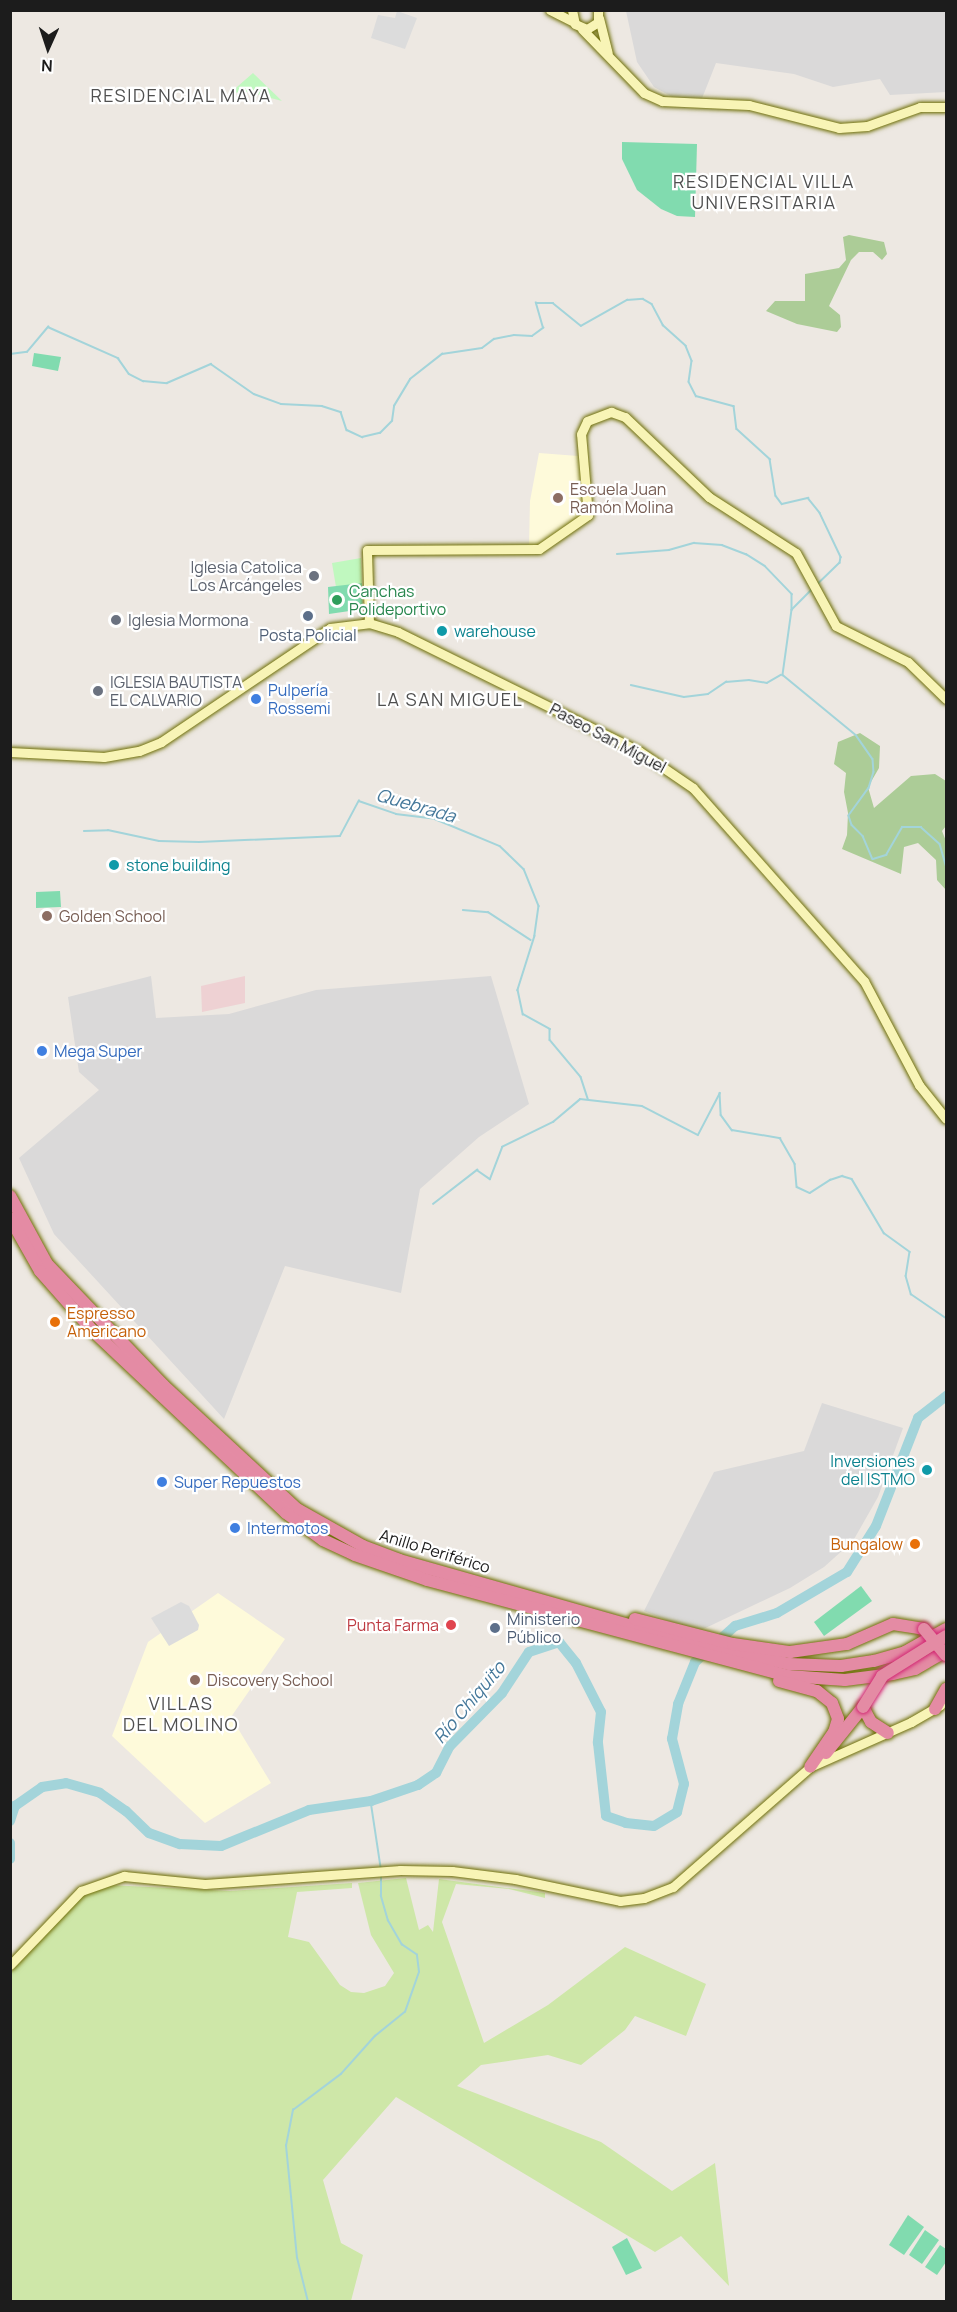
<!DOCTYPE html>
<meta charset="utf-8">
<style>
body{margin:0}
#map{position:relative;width:957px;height:2312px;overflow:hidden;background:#ede8e2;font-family:Manrope,sans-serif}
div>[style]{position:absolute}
.residential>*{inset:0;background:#dad9d9}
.commercial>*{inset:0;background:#eed1d3}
.education>*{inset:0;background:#fefada}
.grass>*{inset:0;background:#cee7a8}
.forest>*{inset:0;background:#accc97}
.park>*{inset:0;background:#c0f8bf}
.pitch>*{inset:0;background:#81dbaf}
.parking>*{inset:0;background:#dcdcdc}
.stream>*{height:1.5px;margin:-0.75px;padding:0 0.75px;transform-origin:0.75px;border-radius:0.75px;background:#a3d4da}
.river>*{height:10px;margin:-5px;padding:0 5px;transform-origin:5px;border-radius:5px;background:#a3d4da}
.roads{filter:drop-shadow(0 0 2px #6f6f07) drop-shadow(0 0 2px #6f6f07)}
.secondary>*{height:9px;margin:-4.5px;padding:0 4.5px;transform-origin:4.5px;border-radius:4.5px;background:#f8f4b6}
.highway>*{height:12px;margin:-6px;padding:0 6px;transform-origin:6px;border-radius:6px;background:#e48ba4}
.bridges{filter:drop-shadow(0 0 2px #d32774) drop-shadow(0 0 2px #d32774)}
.highway-bridge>*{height:12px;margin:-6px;padding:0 6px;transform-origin:6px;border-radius:6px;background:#e48ba4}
.dots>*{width:16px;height:16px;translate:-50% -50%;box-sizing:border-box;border:3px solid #fff;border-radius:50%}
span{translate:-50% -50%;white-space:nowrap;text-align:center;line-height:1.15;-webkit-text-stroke:4.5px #fff;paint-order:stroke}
.education-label{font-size:16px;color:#785e54}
.left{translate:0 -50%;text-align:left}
.worship-label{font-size:16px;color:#5b616d}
.right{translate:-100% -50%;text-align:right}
.leisure-label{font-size:16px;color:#27864d}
.culture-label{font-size:16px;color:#0d838f}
.service-label{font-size:16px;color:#4e5e75}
.shop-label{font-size:16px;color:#366cbe}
.street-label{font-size:16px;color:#1c1c1c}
.food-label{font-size:16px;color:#c56008}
.health-label{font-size:16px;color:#be3a42}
.neighbourhood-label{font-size:18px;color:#4f4f4f;letter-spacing:1.5px}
.water-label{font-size:18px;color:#45789a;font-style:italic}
.frame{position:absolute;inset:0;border:12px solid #1c1c1c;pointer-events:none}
.north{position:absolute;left:18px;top:18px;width:60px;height:60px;-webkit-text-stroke:4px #fff;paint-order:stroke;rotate:183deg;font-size:16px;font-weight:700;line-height:24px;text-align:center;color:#1c1c1c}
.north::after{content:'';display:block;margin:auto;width:21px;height:27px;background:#1c1c1c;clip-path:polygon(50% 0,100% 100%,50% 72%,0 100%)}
</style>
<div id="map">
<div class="residential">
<i style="clip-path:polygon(626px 11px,946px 11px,946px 92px,890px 95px,880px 79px,833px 87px,794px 74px,716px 63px,701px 101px,676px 99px,654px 87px,637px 62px)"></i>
<i style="clip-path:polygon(151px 976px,156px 1018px,229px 1014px,316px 990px,491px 976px,529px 1104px,479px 1137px,420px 1189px,401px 1293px,285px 1266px,224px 1419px,54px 1234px,19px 1158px,99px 1090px,79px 1072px,68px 997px)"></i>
<i style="clip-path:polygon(822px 1403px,903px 1428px,878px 1497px,853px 1541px,824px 1567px,790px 1588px,697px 1632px,644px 1611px,714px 1472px,804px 1451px)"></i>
</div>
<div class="commercial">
<i style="clip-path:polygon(245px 976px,245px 1003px,202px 1012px,201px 986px)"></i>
</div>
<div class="education">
<i style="clip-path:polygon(539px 453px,578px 456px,585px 506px,581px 515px,546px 542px,529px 548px,530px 501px)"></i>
<i style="clip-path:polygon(218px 1593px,285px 1639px,231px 1717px,271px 1783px,205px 1823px,112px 1736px,148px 1642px)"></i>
</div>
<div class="grass">
<i style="clip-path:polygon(406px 1878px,419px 1930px,428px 1925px,433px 1932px,439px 1879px,545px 1893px,545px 1898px,509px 1889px,456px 1884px,442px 1922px,484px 2043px,548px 2005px,625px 1947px,706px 1984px,686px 2036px,635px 2016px,625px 2030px,581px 2065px,548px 2055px,481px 2065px,457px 2086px,601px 2142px,672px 2191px,715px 2163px,729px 2286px,681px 2236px,655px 2252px,396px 2097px,323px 2180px,341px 2243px,363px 2255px,351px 2301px,11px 2302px,11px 1972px,82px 1897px,108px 1885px,230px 1891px,352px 1883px,352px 1888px,297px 1892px,288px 1937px,309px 1942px,340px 1985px,351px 1992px,364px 1993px,385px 1986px,394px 1973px,371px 1935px,358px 1883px)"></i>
</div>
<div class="forest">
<i style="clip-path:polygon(849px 235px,884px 242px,887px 254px,882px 260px,873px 252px,859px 252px,851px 260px,829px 306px,840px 315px,841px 327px,837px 332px,797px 324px,766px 311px,775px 301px,805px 301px,805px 274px,839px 268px,846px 260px,843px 237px)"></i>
<i style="clip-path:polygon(860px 733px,880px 746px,879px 768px,868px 787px,874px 808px,911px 776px,935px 774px,946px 781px,946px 826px,942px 831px,946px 841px,946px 890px,937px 880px,936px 860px,918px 843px,904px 847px,901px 874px,842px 849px,847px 835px,848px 813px,844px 792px,846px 773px,834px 764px,838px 742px)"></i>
</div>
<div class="park">
<i style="clip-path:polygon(253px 73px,282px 101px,248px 92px,230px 93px)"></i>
<i style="clip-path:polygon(361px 558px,362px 583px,336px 587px,332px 563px)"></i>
</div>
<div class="pitch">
<i style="clip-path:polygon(622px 142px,697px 144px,695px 217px,677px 216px,661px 209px,637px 190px,622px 159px)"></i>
<i style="clip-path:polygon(34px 353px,61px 357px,58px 371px,32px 366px)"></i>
<i style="clip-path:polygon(362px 583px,363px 609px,329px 614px,328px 587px)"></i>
<i style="clip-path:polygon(60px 891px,61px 907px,36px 908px,36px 892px)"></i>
<i style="clip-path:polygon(861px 1586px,872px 1601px,824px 1636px,814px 1622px)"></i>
<i style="clip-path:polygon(908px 2215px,924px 2227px,904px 2255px,889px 2245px)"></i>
<i style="clip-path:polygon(925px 2230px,939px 2240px,922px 2264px,909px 2255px)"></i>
<i style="clip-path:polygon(627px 2238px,642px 2268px,626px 2275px,612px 2247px)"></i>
<i style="clip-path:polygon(940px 2245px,946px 2249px,946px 2262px,937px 2275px,925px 2267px)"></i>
</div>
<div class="parking">
<i style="clip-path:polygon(397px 11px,417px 18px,405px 49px,371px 38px,378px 15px,395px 18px)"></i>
<i style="clip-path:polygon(181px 1602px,189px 1606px,199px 1625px,198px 1630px,169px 1646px,151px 1618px)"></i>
</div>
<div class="stream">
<i style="left:10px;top:354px;width:17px;rotate:-7deg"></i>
<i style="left:27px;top:352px;width:33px;rotate:-50deg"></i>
<i style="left:48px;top:327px;width:77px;rotate:23.9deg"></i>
<i style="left:118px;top:358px;width:19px;rotate:55deg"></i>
<i style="left:129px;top:374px;width:16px;rotate:27deg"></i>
<i style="left:143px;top:381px;width:24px;rotate:5deg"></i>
<i style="left:167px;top:383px;width:48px;rotate:-23.4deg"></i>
<i style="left:211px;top:364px;width:52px;rotate:34.9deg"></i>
<i style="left:254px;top:394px;width:29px;rotate:20deg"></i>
<i style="left:281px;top:404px;width:41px;rotate:2.8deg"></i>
<i style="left:322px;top:406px;width:20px;rotate:18deg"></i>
<i style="left:341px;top:412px;width:19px;rotate:72deg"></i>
<i style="left:347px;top:430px;width:17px;rotate:25deg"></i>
<i style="left:362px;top:437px;width:18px;rotate:-13deg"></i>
<i style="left:380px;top:433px;width:17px;rotate:-45deg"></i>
<i style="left:392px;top:421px;width:15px;rotate:-82deg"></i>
<i style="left:394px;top:406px;width:31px;rotate:-59deg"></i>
<i style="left:410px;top:379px;width:41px;rotate:-38deg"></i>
<i style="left:442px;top:354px;width:40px;rotate:-8.5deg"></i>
<i style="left:482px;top:348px;width:15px;rotate:-37deg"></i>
<i style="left:494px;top:339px;width:20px;rotate:-11deg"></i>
<i style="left:514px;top:335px;width:18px;rotate:3deg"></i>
<i style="left:532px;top:336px;width:14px;rotate:-36deg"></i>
<i style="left:543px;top:328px;width:26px;rotate:-106deg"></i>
<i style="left:536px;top:303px;width:17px"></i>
<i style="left:553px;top:303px;width:36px;rotate:39deg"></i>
<i style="left:581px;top:326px;width:53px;rotate:-29.5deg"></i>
<i style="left:627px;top:300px;width:16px;rotate:-4deg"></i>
<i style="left:643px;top:299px;width:10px;rotate:29deg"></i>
<i style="left:652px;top:304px;width:24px;rotate:62deg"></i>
<i style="left:663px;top:325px;width:31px;rotate:42deg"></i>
<i style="left:686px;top:346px;width:16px;rotate:68deg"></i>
<i style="left:692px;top:361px;width:21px;rotate:98deg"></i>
<i style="left:689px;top:382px;width:16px;rotate:63deg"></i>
<i style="left:696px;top:396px;width:39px;rotate:15deg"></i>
<i style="left:734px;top:406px;width:23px;rotate:83deg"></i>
<i style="left:737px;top:429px;width:45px;rotate:42.3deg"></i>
<i style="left:770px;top:459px;width:37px;rotate:81deg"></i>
<i style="left:776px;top:496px;width:10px;rotate:53deg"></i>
<i style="left:782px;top:504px;width:27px;rotate:-13deg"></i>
<i style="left:808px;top:498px;width:19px;rotate:51deg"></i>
<i style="left:820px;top:513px;width:49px;rotate:64.5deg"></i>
<i style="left:841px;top:557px;width:6px;rotate:99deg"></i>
<i style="left:840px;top:563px;width:30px;rotate:136deg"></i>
<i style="left:617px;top:554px;width:52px;rotate:-4.4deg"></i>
<i style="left:669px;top:550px;width:26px;rotate:-16deg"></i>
<i style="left:694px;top:543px;width:28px;rotate:4deg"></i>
<i style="left:722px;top:545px;width:26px;rotate:21deg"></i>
<i style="left:746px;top:554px;width:22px;rotate:32deg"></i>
<i style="left:765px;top:566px;width:39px;rotate:46deg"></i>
<i style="left:792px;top:594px;width:16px;rotate:90deg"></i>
<i style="left:812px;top:590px;width:28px;rotate:135deg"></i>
<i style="left:792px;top:610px;width:66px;rotate:97.9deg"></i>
<i style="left:783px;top:675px;width:94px;rotate:39.4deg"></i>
<i style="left:856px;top:735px;width:29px;rotate:55deg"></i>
<i style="left:873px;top:759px;width:13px;rotate:86deg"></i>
<i style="left:874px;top:772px;width:17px;rotate:107deg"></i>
<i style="left:869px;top:788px;width:34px;rotate:126deg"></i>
<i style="left:849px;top:816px;width:9px;rotate:72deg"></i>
<i style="left:852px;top:825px;width:16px;rotate:45deg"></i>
<i style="left:863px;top:836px;width:25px;rotate:67deg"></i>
<i style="left:873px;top:859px;width:14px;rotate:-17deg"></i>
<i style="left:886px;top:855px;width:32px;rotate:-60deg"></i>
<i style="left:902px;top:827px;width:19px"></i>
<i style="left:921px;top:827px;width:25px;rotate:42deg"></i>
<i style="left:940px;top:844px;width:22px;rotate:74deg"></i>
<i style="left:631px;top:685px;width:54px;rotate:12.8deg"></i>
<i style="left:684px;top:697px;width:24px;rotate:-7deg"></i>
<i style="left:708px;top:694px;width:22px;rotate:-34deg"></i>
<i style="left:726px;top:682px;width:23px;rotate:-5deg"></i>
<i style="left:749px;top:680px;width:18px;rotate:9deg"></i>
<i style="left:767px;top:683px;width:16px;rotate:-30deg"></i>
<i style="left:84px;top:831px;width:24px;rotate:-2deg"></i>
<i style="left:108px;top:830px;width:52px;rotate:12.2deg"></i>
<i style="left:159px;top:841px;width:40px;rotate:1.4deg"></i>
<i style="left:199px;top:842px;width:141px;rotate:-2.4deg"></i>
<i style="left:340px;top:836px;width:40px;rotate:-62deg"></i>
<i style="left:359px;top:801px;width:39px;rotate:19deg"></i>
<i style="left:396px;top:814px;width:39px;rotate:7deg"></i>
<i style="left:435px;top:819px;width:70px;rotate:22.6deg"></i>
<i style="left:500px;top:846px;width:33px;rotate:44deg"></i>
<i style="left:524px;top:869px;width:40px;rotate:68deg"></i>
<i style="left:539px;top:906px;width:30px;rotate:98deg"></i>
<i style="left:535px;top:936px;width:57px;rotate:107.5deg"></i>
<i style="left:518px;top:990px;width:25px;rotate:78deg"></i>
<i style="left:523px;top:1014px;width:31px;rotate:29deg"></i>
<i style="left:550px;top:1029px;width:11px;rotate:90deg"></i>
<i style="left:550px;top:1040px;width:48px;rotate:50deg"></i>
<i style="left:581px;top:1077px;width:23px;rotate:72deg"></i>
<i style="left:463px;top:910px;width:25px;rotate:5deg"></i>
<i style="left:488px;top:912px;width:51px;rotate:33.1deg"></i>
<i style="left:433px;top:1204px;width:56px;rotate:-37.7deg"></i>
<i style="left:477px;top:1170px;width:16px;rotate:35deg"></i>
<i style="left:490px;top:1179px;width:34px;rotate:-69deg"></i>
<i style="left:502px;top:1147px;width:57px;rotate:-26.1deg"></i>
<i style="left:553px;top:1122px;width:35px;rotate:-40deg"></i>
<i style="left:580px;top:1099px;width:62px;rotate:6.4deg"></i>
<i style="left:642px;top:1106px;width:63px;rotate:27.4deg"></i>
<i style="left:698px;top:1135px;width:47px;rotate:-62.4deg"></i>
<i style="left:720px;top:1093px;width:22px;rotate:87deg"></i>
<i style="left:721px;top:1115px;width:19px;rotate:54deg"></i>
<i style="left:732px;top:1130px;width:49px;rotate:9.5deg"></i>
<i style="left:780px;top:1138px;width:30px;rotate:60deg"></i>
<i style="left:795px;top:1164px;width:23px;rotate:85deg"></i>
<i style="left:797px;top:1187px;width:14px;rotate:25deg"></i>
<i style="left:810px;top:1193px;width:24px;rotate:-33deg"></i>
<i style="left:830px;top:1180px;width:13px;rotate:-18deg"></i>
<i style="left:842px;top:1176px;width:10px;rotate:17deg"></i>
<i style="left:852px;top:1179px;width:63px;rotate:59.3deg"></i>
<i style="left:884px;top:1233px;width:32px;rotate:36deg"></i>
<i style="left:910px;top:1252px;width:24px;rotate:99deg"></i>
<i style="left:906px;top:1276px;width:19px;rotate:74deg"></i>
<i style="left:911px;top:1294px;width:42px;rotate:34.4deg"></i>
<i style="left:371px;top:1801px;width:67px;rotate:81.4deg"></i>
<i style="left:308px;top:2302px;width:45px;rotate:-104deg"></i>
<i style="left:297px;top:2258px;width:113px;rotate:-95.6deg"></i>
<i style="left:286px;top:2146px;width:37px;rotate:-79deg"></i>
<i style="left:293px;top:2110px;width:60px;rotate:-36.9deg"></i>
<i style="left:341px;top:2074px;width:51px;rotate:-48.2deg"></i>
<i style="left:375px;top:2036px;width:38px;rotate:-39deg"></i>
<i style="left:405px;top:2012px;width:42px;rotate:-70.7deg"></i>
<i style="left:419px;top:1972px;width:17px;rotate:-97deg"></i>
<i style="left:417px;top:1955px;width:18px;rotate:-146deg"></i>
<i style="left:402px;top:1945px;width:28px;rotate:-120deg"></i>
<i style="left:388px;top:1921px;width:26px;rotate:-106deg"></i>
<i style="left:381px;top:1896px;width:21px;rotate:-90deg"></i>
</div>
<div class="river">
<i style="left:10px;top:1821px;width:16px;rotate:-72deg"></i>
<i style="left:15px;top:1806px;width:33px;rotate:-35deg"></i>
<i style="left:42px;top:1787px;width:24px;rotate:-9deg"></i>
<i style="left:66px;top:1783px;width:35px;rotate:16deg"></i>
<i style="left:100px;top:1793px;width:32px;rotate:35deg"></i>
<i style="left:126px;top:1811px;width:32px;rotate:44deg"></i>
<i style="left:149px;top:1833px;width:33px;rotate:20deg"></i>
<i style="left:180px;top:1844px;width:41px;rotate:2.8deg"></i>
<i style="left:221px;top:1846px;width:95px;rotate:-22.2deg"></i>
<i style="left:309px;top:1810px;width:63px;rotate:-8.3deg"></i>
<i style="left:371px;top:1801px;width:50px;rotate:-18.8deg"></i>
<i style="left:418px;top:1785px;width:22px;rotate:-34deg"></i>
<i style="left:436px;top:1773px;width:30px;rotate:-63deg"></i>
<i style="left:450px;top:1746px;width:74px;rotate:-45.5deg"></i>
<i style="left:502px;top:1693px;width:49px;rotate:-56.6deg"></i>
<i style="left:529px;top:1652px;width:32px;rotate:-18deg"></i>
<i style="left:559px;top:1642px;width:27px;rotate:51deg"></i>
<i style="left:576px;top:1663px;width:55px;rotate:63deg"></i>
<i style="left:601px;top:1712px;width:31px;rotate:96deg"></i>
<i style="left:598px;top:1743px;width:73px;rotate:83.7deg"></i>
<i style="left:606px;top:1816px;width:21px;rotate:19deg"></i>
<i style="left:626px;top:1823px;width:28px;rotate:6deg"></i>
<i style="left:654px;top:1826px;width:27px;rotate:-31deg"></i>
<i style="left:677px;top:1812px;width:29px;rotate:-76deg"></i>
<i style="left:684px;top:1784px;width:47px;rotate:-104.9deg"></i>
<i style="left:672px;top:1739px;width:36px;rotate:-80deg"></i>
<i style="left:678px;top:1704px;width:45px;rotate:-68deg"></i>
<i style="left:695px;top:1662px;width:54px;rotate:-42deg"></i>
<i style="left:735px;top:1626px;width:44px;rotate:-17.2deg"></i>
<i style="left:777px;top:1613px;width:81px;rotate:-30.4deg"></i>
<i style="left:847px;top:1572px;width:54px;rotate:-57.8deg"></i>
<i style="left:876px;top:1526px;width:116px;rotate:-68.7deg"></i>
<i style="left:918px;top:1418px;width:36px;rotate:-38deg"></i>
<i style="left:10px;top:1843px;width:16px;rotate:90deg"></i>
</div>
<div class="roads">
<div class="secondary">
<i style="left:550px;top:10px;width:25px;rotate:27deg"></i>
<i style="left:572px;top:10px;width:14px;rotate:78deg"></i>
<i style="left:575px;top:24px;width:13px;rotate:23deg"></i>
<i style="left:587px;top:29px;width:13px;rotate:-32deg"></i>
<i style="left:598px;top:22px;width:12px;rotate:-90deg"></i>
<i style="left:599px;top:18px;width:36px;rotate:76deg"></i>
<i style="left:582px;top:29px;width:89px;rotate:45.9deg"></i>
<i style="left:644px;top:93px;width:20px;rotate:24deg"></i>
<i style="left:662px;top:101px;width:87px;rotate:2.6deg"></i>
<i style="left:749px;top:105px;width:93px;rotate:14.3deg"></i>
<i style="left:839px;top:128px;width:28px;rotate:-4deg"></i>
<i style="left:867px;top:126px;width:56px;rotate:-19.7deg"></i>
<i style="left:920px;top:107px;width:26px"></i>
<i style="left:369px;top:623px;width:73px;rotate:-91.6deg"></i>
<i style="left:367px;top:550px;width:172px;rotate:-0.3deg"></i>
<i style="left:539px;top:549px;width:60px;rotate:-34.8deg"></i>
<i style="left:588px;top:515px;width:81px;rotate:-94.9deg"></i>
<i style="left:581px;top:434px;width:14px;rotate:-65deg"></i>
<i style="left:587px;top:421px;width:26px;rotate:-21deg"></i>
<i style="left:611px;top:412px;width:15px;rotate:20deg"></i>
<i style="left:625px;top:417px;width:116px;rotate:43.6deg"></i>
<i style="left:709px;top:497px;width:103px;rotate:32.8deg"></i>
<i style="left:796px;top:553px;width:83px;rotate:61.3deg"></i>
<i style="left:836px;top:626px;width:80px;rotate:26.6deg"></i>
<i style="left:908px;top:662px;width:53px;rotate:44.2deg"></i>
<i style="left:10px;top:752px;width:94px;rotate:3deg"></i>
<i style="left:104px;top:757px;width:36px;rotate:-10deg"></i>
<i style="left:139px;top:751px;width:24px;rotate:-22deg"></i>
<i style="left:161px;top:742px;width:204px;rotate:-34deg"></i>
<i style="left:330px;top:628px;width:39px;rotate:-7deg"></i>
<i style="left:369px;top:623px;width:30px;rotate:17deg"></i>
<i style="left:398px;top:632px;width:269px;rotate:26.3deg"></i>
<i style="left:639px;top:751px;width:65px;rotate:34.4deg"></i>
<i style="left:693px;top:788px;width:258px;rotate:48.5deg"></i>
<i style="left:864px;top:981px;width:118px;rotate:62.1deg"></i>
<i style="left:919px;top:1085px;width:43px;rotate:51.5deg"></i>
<i style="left:10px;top:1965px;width:103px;rotate:-46.2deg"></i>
<i style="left:81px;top:1891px;width:46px;rotate:-19.2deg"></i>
<i style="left:124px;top:1876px;width:81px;rotate:5.6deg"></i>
<i style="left:205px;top:1884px;width:196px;rotate:-4.1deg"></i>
<i style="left:400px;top:1870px;width:52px;rotate:1.1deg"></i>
<i style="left:452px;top:1871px;width:64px;rotate:7.2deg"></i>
<i style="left:515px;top:1879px;width:107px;rotate:11.8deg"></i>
<i style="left:620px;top:1901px;width:24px;rotate:-7deg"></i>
<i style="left:644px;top:1898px;width:31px;rotate:-21deg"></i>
<i style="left:673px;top:1887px;width:182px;rotate:-41.2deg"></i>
<i style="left:810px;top:1767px;width:111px;rotate:-24deg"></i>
<i style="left:911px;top:1722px;width:34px;rotate:-30deg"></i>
</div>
<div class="highway">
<i style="left:10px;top:1196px;width:77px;rotate:61.4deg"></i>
<i style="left:47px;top:1264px;width:168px;rotate:46.2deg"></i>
<i style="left:163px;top:1385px;width:183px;rotate:42.8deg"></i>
<i style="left:297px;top:1509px;width:76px;rotate:29.3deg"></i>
<i style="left:363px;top:1546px;width:39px;rotate:21deg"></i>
<i style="left:399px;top:1560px;width:298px;rotate:15.8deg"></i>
<i style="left:686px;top:1641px;width:106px;rotate:12.6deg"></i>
<i style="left:789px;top:1664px;width:52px;rotate:2.2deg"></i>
<i style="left:841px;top:1666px;width:33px;rotate:-9deg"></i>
<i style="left:874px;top:1661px;width:32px;rotate:-16deg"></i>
<i style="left:905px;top:1652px;width:47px;rotate:-29.3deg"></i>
<i style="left:10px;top:1218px;width:61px;rotate:60.5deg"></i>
<i style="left:40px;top:1271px;width:80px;rotate:48.5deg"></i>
<i style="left:93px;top:1331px;width:265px;rotate:43.3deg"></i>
<i style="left:286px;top:1513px;width:46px;rotate:36.1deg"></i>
<i style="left:323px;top:1540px;width:35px;rotate:25deg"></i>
<i style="left:355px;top:1555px;width:76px;rotate:19.1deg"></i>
<i style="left:427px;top:1580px;width:374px;rotate:14.9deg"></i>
<i style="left:788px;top:1676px;width:57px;rotate:4deg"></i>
<i style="left:845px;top:1680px;width:48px;rotate:-7.1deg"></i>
<i style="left:893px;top:1674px;width:23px;rotate:-13deg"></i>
<i style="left:915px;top:1669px;width:36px;rotate:-30deg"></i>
<i style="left:635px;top:1619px;width:101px;rotate:14.3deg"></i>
<i style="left:733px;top:1644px;width:58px;rotate:8deg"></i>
<i style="left:790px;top:1652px;width:58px;rotate:-8deg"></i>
<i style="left:847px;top:1644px;width:50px;rotate:-23.5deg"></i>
<i style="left:893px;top:1624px;width:31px;rotate:9deg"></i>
<i style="left:779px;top:1681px;width:39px;rotate:15deg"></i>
<i style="left:817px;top:1691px;width:19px;rotate:39deg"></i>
<i style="left:832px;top:1703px;width:17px;rotate:69deg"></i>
<i style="left:838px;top:1719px;width:14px;rotate:107deg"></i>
<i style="left:834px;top:1732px;width:42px;rotate:124.4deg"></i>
<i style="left:863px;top:1707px;width:17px;rotate:62deg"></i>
<i style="left:871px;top:1722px;width:20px;rotate:33deg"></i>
<i style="left:935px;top:1709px;width:23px;rotate:-61deg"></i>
<i style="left:826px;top:1753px;width:59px;rotate:-51.2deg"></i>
</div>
</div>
<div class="bridges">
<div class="highway-bridge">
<i style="left:924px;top:1629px;width:34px;rotate:50deg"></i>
<i style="left:863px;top:1707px;width:36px;rotate:-58deg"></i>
<i style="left:882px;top:1676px;width:75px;rotate:-32deg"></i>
</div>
</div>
<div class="dots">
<i style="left:558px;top:498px;background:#8d6e63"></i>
<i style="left:314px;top:576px;background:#6b7280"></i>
<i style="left:337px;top:600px;background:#2e9e5b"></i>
<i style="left:308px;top:616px;background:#5c6f8a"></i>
<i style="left:116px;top:620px;background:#6b7280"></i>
<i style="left:442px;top:631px;background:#0f9aa8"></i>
<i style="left:98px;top:691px;background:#6b7280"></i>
<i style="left:256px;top:699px;background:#3f7fe0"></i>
<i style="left:114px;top:865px;background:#0f9aa8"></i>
<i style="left:47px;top:916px;background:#8d6e63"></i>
<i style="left:42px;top:1051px;background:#3f7fe0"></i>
<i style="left:55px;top:1322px;background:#e8710a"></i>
<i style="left:927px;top:1470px;background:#0f9aa8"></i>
<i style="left:162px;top:1482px;background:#3f7fe0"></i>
<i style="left:235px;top:1528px;background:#3f7fe0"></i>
<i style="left:915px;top:1544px;background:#e8710a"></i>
<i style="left:451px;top:1625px;background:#e0444e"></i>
<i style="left:495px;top:1628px;background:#5c6f8a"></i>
<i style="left:195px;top:1680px;background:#8d6e63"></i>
</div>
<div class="education-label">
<span class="left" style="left:570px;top:498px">Escuela Juan<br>Ramón Molina</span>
<span class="left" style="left:59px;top:916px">Golden School</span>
<span class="left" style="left:207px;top:1680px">Discovery School</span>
</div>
<div class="worship-label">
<span class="right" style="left:302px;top:576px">Iglesia Catolica<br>Los Arcángeles</span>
<span class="left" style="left:128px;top:620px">Iglesia Mormona</span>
<span class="left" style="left:110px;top:691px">IGLESIA BAUTISTA<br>EL CALVARIO</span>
</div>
<div class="leisure-label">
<span class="left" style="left:349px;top:600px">Canchas<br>Polideportivo</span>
</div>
<div class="culture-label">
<span class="left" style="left:454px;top:631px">warehouse</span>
<span class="left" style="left:126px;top:865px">stone building</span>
<span class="right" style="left:915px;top:1470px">Inversiones<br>del ISTMO</span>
</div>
<div class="service-label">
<span style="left:308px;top:635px">Posta Policial</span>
<span class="left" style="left:507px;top:1628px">Ministerio<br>Público</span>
</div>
<div class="shop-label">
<span class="left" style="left:268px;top:699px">Pulpería<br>Rossemi</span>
<span class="left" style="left:54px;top:1051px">Mega Super</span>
<span class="left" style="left:174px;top:1482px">Super Repuestos</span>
<span class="left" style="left:247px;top:1528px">Intermotos</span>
</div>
<div class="street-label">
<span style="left:608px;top:738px;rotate:28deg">Paseo San Miguel</span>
<span style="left:435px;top:1551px;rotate:17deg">Anillo Periférico</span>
</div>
<div class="food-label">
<span class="left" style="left:67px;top:1322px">Espresso<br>Americano</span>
<span class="right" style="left:903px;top:1544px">Bungalow</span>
</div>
<div class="health-label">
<span class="right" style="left:439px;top:1625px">Punta Farma</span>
</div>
<div class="neighbourhood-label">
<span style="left:181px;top:95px">RESIDENCIAL MAYA</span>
<span style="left:764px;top:192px">RESIDENCIAL VILLA<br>UNIVERSITARIA</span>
<span style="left:450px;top:699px">LA SAN MIGUEL</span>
<span style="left:181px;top:1714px">VILLAS<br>DEL MOLINO</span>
</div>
<div class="water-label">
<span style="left:416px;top:805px;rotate:16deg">Quebrada</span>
<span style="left:469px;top:1702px;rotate:-50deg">Río Chiquito</span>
</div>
<div class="frame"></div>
<div class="north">N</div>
</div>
